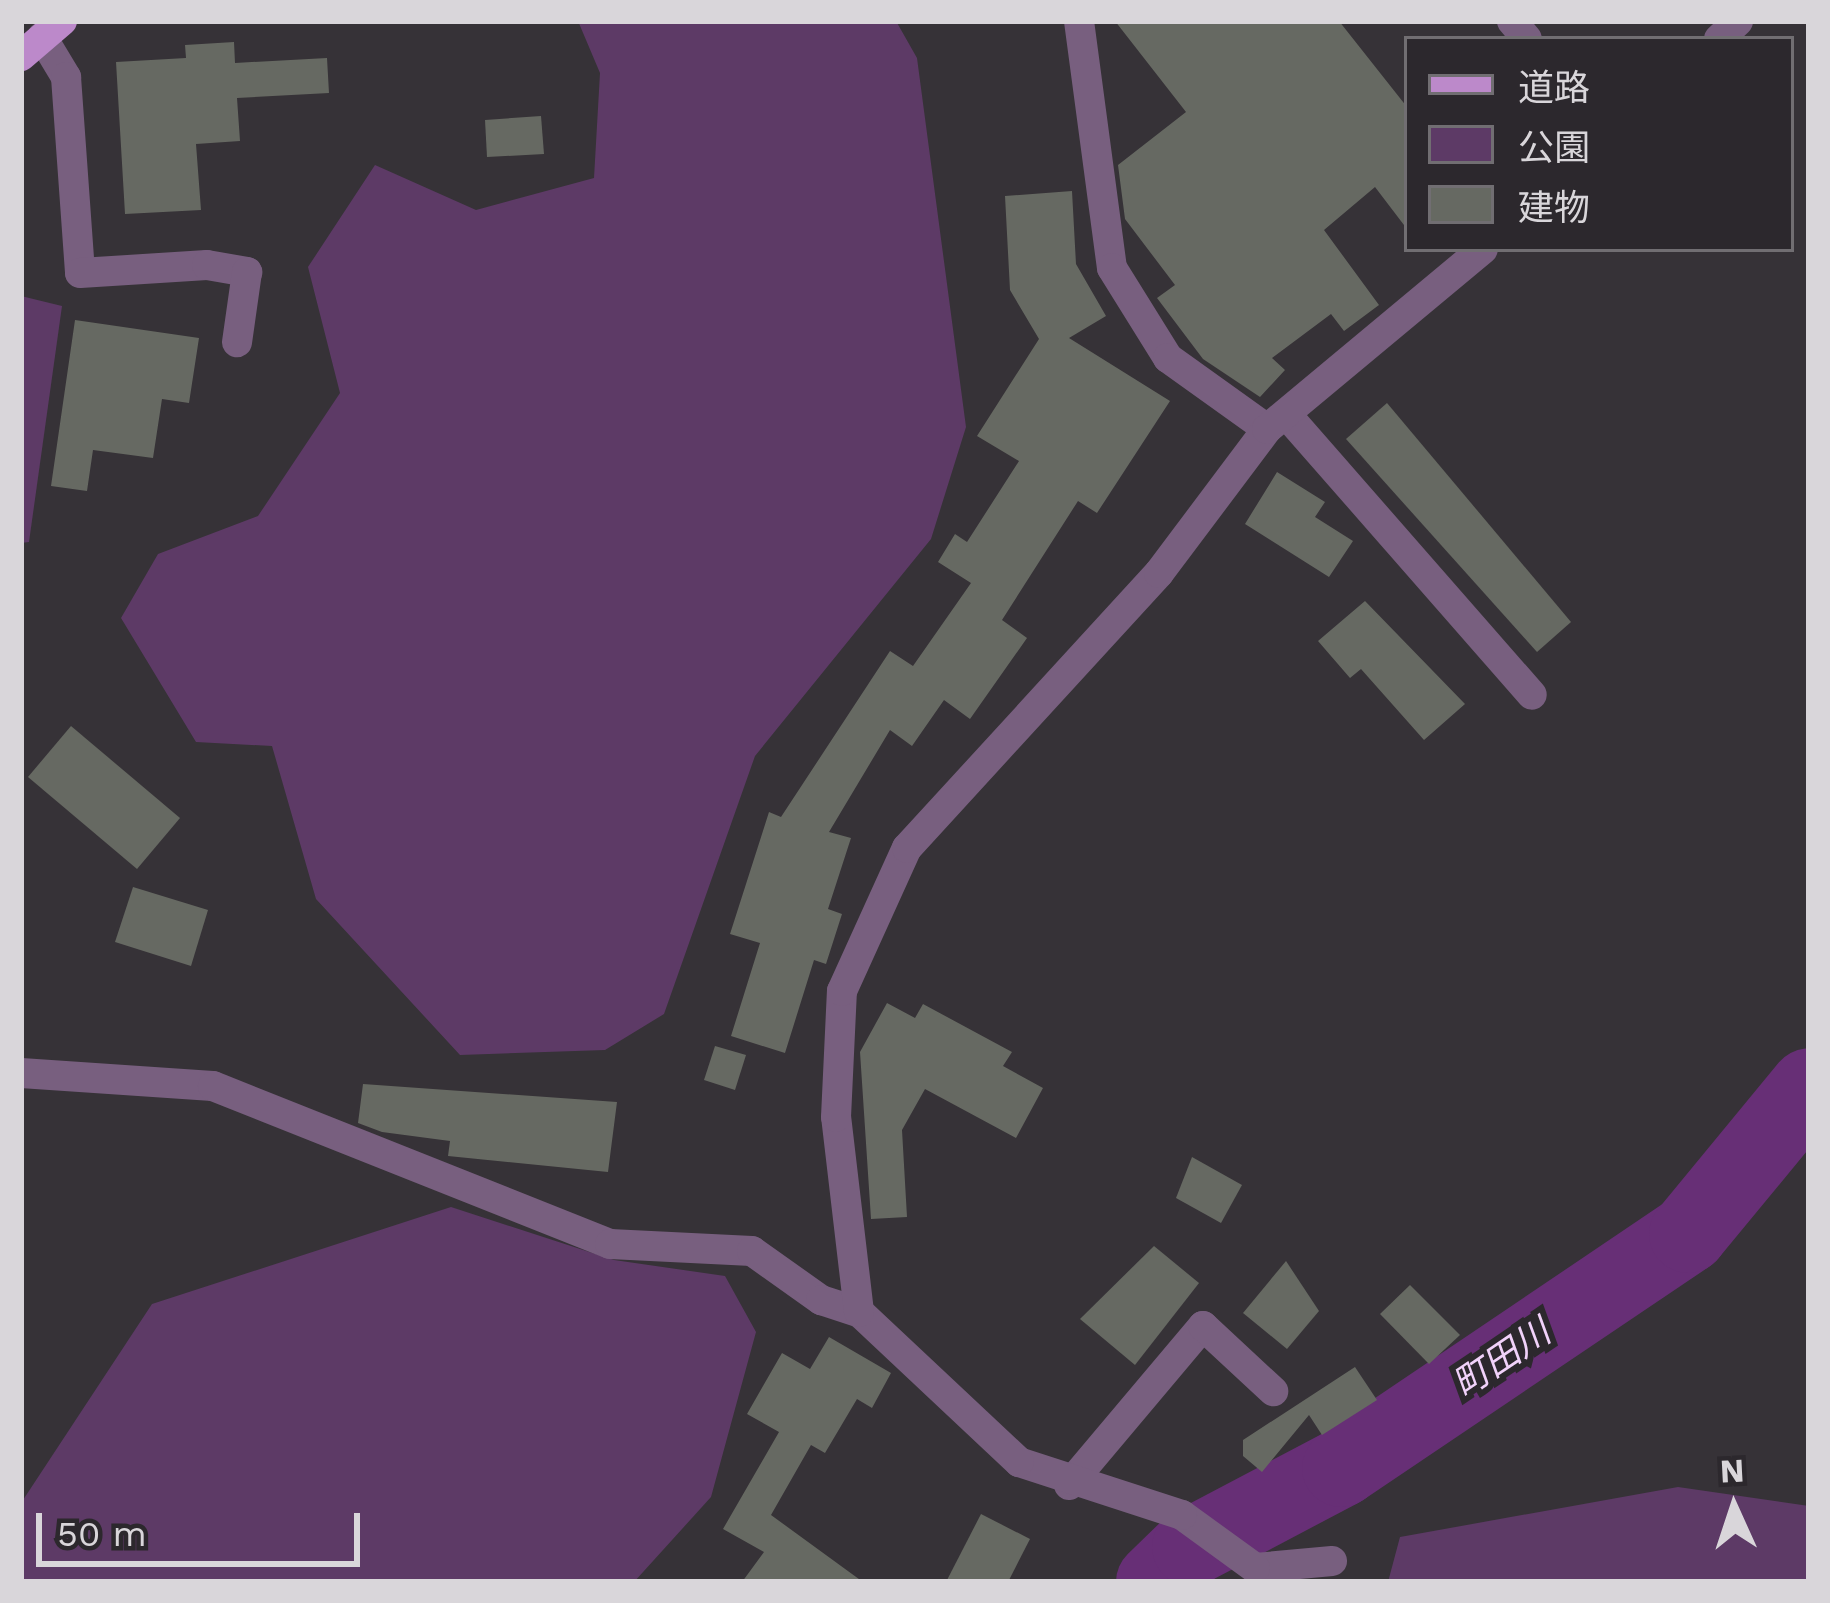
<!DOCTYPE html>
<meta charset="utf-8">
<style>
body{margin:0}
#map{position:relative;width:1830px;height:1603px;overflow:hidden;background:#363237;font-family:"Work Sans","Noto Sans JP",sans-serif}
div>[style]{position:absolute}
.green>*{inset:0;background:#5d3a66}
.river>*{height:78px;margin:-39px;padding:0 39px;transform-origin:39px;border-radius:39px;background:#672f76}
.building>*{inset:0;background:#666962}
.minor>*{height:30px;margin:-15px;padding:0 15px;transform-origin:15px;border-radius:15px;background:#785f7f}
.major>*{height:30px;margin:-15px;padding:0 15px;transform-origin:15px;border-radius:15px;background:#bc89ca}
span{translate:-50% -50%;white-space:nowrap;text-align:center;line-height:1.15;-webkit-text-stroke:12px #2c282d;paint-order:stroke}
.water-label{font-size:36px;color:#f1d2fa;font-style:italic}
.frame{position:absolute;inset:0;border:24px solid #d9d6da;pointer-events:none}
.legend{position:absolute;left:1404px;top:36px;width:390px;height:216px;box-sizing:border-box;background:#2c282d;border:3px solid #716e72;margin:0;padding:15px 21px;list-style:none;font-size:36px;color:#d9d6da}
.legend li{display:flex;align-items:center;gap:24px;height:60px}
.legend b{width:60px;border:3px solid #716e72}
.north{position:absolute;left:1674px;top:1447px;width:120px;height:120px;-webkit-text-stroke:9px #2c282d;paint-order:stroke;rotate:357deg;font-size:33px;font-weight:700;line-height:48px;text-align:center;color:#d9d6da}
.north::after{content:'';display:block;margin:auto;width:42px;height:54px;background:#d9d6da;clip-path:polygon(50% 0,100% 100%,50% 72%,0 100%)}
.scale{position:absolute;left:36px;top:1513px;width:324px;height:54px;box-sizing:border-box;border:6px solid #d9d6da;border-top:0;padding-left:15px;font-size:36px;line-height:42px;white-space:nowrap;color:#d9d6da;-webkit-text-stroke:9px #2c282d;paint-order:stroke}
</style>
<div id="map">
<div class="green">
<i style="clip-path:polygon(578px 21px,896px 21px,917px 58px,966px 427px,931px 539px,755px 756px,664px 1014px,605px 1050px,460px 1055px,316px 899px,272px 746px,196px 742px,121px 618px,158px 554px,258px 516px,340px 393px,308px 267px,375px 165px,476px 210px,594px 178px,600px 73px)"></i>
<i style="clip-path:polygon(21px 296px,62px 306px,29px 542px,21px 543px)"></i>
<i style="clip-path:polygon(451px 1207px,614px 1260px,725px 1276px,756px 1332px,711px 1497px,634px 1582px,21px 1582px,23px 1500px,152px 1304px)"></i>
<i style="clip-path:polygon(1678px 1487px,1809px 1506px,1809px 1582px,1388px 1582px,1400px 1537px)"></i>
</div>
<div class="river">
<i style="left:1155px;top:1582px;width:50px;rotate:-44.2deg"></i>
<i style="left:1191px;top:1547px;width:170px;rotate:-27.8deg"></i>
<i style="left:1341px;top:1468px;width:419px;rotate:-34deg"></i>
<i style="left:1688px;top:1234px;width:190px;rotate:-50.5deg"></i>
</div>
<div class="building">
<i style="clip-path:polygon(1115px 21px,1339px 21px,1407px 107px,1407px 229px,1375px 187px,1324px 230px,1379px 305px,1344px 331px,1331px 314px,1272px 358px,1285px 370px,1260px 397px,1203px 359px,1157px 298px,1175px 285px,1125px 219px,1118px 165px,1186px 112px)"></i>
<i style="clip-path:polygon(234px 42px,235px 63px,327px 58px,329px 93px,237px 98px,240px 141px,196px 144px,201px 210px,125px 214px,116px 62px,186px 58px,185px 45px)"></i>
<i style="clip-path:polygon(541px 116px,544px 154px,487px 157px,485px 120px)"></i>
<i style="clip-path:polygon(1072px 191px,1076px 264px,1106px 316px,1069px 338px,1170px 401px,1097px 513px,1078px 501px,1002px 620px,1027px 638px,970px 719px,944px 700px,912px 746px,890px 730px,829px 832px,851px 838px,828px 909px,842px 914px,826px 964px,814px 960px,785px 1053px,731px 1036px,760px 943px,730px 934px,769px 812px,781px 817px,890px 651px,913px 666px,971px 583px,938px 562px,955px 534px,967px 542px,1019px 461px,977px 436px,1039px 339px,1010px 290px,1005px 196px)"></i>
<i style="clip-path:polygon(75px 320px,199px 338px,189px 403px,162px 399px,153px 458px,93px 450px,87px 491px,51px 486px)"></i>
<i style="clip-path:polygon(1387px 403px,1571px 622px,1537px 652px,1346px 439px)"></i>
<i style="clip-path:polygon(1277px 472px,1325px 502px,1315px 517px,1353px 541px,1329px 577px,1245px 524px)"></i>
<i style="clip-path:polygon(1365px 601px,1465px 704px,1424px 740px,1361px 669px,1350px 678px,1318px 641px)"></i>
<i style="clip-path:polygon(71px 726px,180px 818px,137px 869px,28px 777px)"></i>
<i style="clip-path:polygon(133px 887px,208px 910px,191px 966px,115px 942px)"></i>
<i style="clip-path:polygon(887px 1003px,915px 1018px,923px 1004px,1012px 1052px,1003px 1066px,1043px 1088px,1016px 1138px,925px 1089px,902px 1130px,907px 1217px,871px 1219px,860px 1052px)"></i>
<i style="clip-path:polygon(715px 1046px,746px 1055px,735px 1090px,704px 1080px)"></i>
<i style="clip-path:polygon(363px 1084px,617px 1102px,608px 1172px,448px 1156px,450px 1141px,382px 1132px,358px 1123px)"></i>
<i style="clip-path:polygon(1192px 1157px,1242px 1185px,1221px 1223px,1176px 1198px)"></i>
<i style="clip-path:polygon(1154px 1246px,1199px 1283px,1135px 1365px,1080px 1319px)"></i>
<i style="clip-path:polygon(1286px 1261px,1319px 1311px,1287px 1349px,1243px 1313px)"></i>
<i style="clip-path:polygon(1410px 1285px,1460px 1335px,1429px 1364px,1380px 1314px)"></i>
<i style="clip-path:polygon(829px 1337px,891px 1373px,872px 1408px,857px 1399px,825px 1453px,811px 1445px,771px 1515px,863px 1582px,742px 1582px,764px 1552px,723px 1529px,779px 1432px,747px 1414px,782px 1353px,810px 1369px)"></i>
<i style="clip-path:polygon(1355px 1367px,1377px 1400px,1322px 1435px,1309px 1415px,1262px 1472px,1243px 1456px,1243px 1440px)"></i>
<i style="clip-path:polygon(981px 1514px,1030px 1539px,1008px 1582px,946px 1582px)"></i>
</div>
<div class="minor">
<i style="left:1079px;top:21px;width:249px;rotate:82.4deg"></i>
<i style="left:1112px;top:268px;width:106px;rotate:58.1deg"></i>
<i style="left:1168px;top:358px;width:122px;rotate:35.6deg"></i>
<i style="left:1512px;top:21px;width:23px;rotate:50deg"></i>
<i style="left:42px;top:37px;width:47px;rotate:59deg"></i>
<i style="left:66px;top:77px;width:196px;rotate:85.9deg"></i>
<i style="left:80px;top:273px;width:127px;rotate:-3.6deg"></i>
<i style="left:207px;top:265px;width:41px;rotate:9.9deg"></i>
<i style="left:247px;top:272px;width:71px;rotate:98.1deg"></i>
<i style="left:1719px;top:39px;width:26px;rotate:-43deg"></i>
<i style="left:1286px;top:414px;width:373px;rotate:48.8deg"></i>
<i style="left:21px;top:1073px;width:192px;rotate:3.9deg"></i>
<i style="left:213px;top:1086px;width:427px;rotate:21.7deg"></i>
<i style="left:610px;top:1244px;width:142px;rotate:2.8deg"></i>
<i style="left:752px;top:1251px;width:85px;rotate:35.4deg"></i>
<i style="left:821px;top:1300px;width:40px;rotate:18deg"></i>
<i style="left:1069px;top:1485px;width:208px;rotate:-49.9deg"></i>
<i style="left:1203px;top:1326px;width:96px;rotate:42.9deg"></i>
<i style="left:1332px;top:1561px;width:77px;rotate:174.8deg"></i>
<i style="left:1255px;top:1568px;width:90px;rotate:-144deg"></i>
<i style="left:1182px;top:1515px;width:171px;rotate:-162deg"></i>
<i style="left:1019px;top:1462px;width:219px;rotate:-136.8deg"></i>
<i style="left:859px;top:1312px;width:196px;rotate:-96.7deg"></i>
<i style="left:836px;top:1117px;width:126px;rotate:-87.3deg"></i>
<i style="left:842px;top:991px;width:157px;rotate:-65.6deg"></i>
<i style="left:907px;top:848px;width:373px;rotate:-47.5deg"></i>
<i style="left:1159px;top:573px;width:180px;rotate:-53.1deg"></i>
<i style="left:1267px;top:429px;width:281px;rotate:-39.8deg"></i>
</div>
<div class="major">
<i style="left:21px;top:56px;width:54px;rotate:-40.5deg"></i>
</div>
<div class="water-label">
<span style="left:1502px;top:1359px;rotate:-34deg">町田川</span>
</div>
<div class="frame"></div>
<ul class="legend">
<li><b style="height:15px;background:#bc89ca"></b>道路</li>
<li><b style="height:33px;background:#5d3a66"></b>公園</li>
<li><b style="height:33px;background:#666962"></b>建物</li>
</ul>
<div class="north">N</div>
<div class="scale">50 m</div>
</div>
